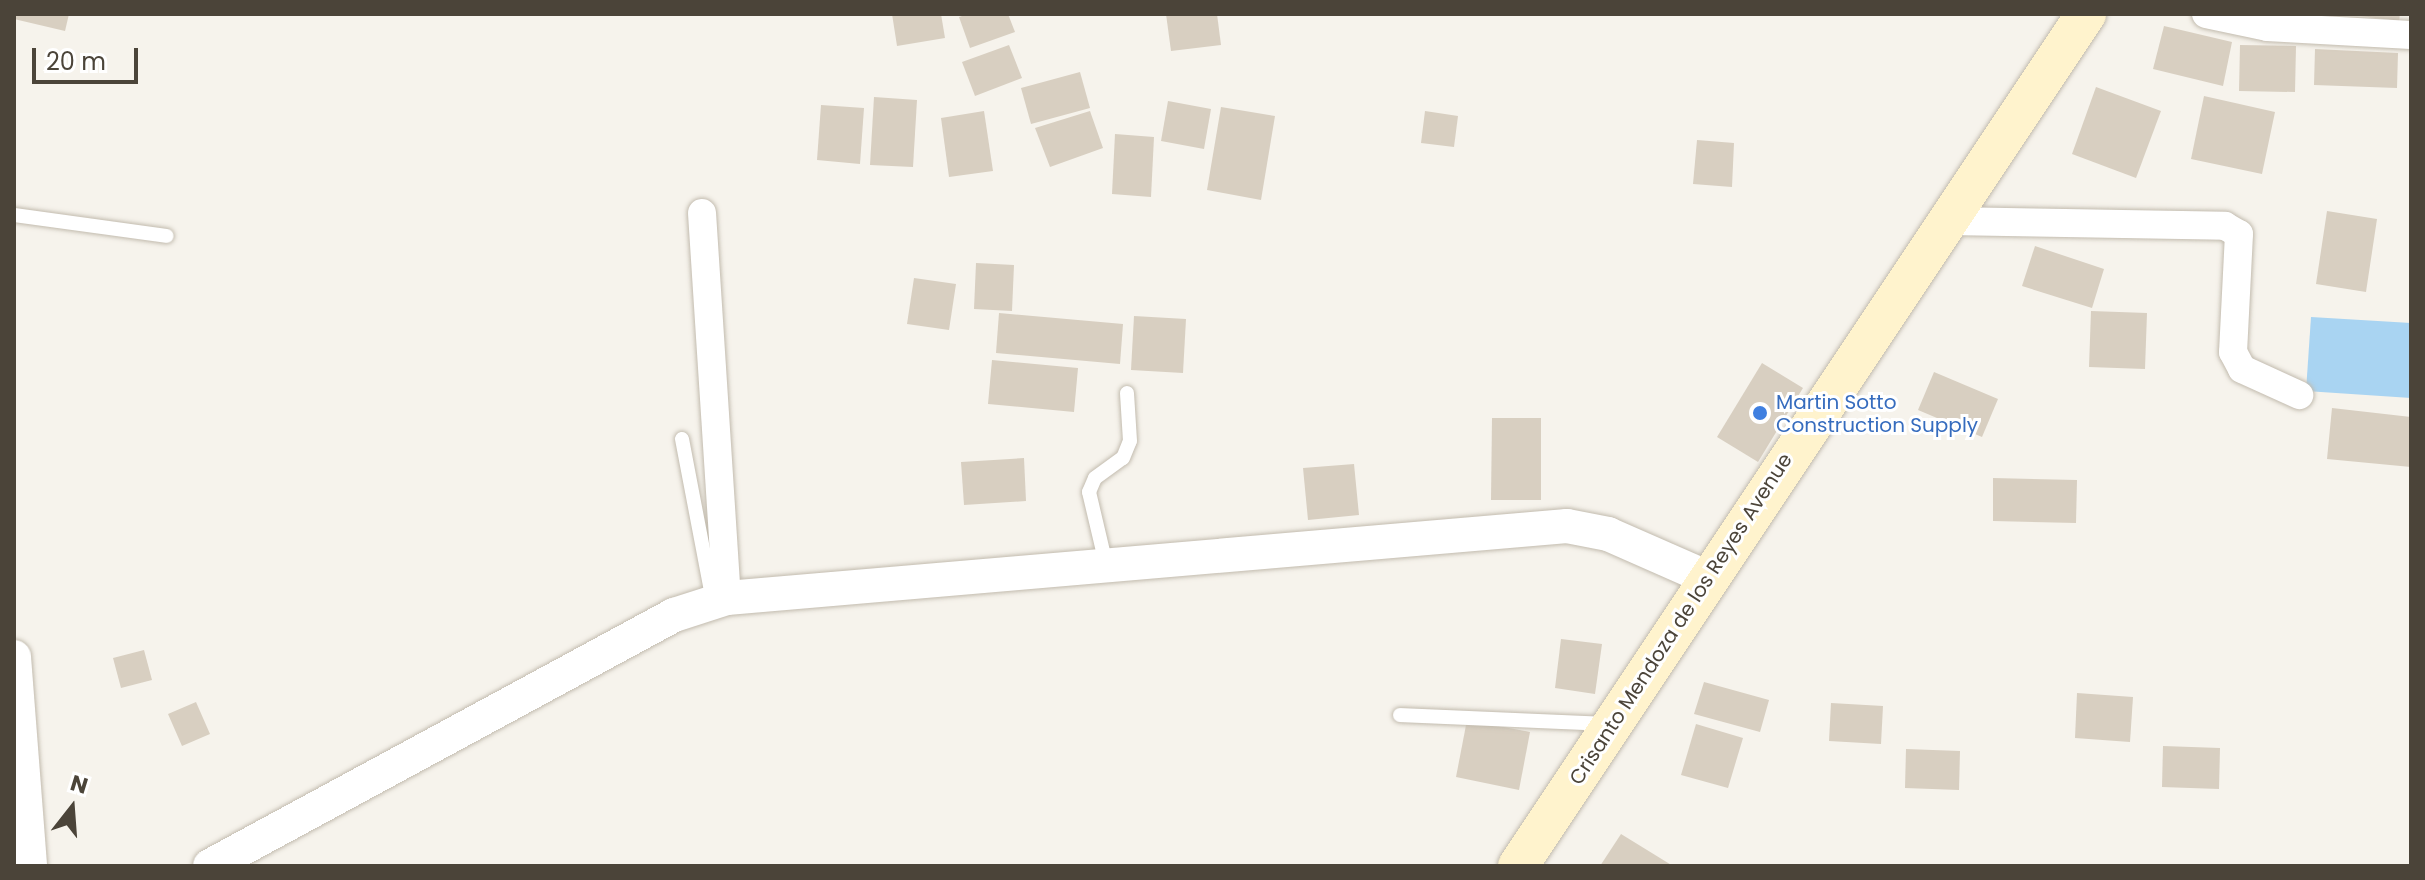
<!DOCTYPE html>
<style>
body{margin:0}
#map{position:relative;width:2425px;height:880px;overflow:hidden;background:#f6f3ec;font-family:Poppins,sans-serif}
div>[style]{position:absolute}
.water>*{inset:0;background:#a9d4f2}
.building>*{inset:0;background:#d8cfc1}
.roads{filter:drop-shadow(0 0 2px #c2bbae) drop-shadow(0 0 2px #c2bbae)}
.service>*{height:14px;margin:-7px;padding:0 7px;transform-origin:7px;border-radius:7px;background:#fff}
.minor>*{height:28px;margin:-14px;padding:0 14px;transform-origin:14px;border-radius:14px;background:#fff}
.tertiary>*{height:34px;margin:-17px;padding:0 17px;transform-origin:17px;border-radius:17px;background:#fff}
.secondary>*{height:40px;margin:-20px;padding:0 20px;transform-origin:20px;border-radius:20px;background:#fff3cd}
.dots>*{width:22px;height:22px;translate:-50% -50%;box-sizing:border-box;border:4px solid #fff;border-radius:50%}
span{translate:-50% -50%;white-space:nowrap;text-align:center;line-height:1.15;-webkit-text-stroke:6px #fff;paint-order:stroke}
.shop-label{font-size:20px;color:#366cbe}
.left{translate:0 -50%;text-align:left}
.street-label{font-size:20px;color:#4b4439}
.frame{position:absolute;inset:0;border:16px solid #4b4439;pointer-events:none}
.north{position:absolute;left:32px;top:768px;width:80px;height:80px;-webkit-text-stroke:6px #fff;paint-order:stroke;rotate:17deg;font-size:22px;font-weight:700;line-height:32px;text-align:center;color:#4b4439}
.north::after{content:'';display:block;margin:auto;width:28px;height:36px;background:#4b4439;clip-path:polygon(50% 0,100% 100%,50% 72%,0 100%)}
.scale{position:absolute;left:32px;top:48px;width:106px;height:36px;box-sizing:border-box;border:4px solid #4b4439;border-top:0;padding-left:10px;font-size:24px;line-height:28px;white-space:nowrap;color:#4b4439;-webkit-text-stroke:6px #fff;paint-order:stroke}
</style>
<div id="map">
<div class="water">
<i style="clip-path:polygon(2311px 317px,2411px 323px,2411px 398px,2306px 391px)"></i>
</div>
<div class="building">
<i style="clip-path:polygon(14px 14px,69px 14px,65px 31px,14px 19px)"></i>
<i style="clip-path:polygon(892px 14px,941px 14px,945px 38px,897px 46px)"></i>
<i style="clip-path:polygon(968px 14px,1008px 14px,1015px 32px,970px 48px,959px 17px)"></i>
<i style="clip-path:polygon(1166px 14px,1217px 14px,1221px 45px,1171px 51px)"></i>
<i style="clip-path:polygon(2345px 14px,2400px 14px,2399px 21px)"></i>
<i style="clip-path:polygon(2164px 26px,2232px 42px,2223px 86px,2153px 69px)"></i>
<i style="clip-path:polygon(1009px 45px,1022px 78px,975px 96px,962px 62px)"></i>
<i style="clip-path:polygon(2240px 45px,2296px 46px,2295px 92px,2239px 91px)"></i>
<i style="clip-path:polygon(2315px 49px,2398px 53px,2397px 88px,2314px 85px)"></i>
<i style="clip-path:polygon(1080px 72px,1090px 108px,1031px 124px,1021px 88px)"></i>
<i style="clip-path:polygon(2096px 87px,2161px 111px,2136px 178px,2072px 154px)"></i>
<i style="clip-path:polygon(2204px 96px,2275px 112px,2262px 174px,2191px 159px)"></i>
<i style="clip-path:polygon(874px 97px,917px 100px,913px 167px,870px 165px)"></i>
<i style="clip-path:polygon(1168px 101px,1211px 109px,1204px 149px,1161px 141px)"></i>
<i style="clip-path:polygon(821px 105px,864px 108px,860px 164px,817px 160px)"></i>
<i style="clip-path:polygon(1221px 107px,1275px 116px,1261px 200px,1207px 190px)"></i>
<i style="clip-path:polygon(984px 111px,993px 171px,949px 177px,941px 118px)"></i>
<i style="clip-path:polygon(1090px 111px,1103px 148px,1050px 167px,1035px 128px)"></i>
<i style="clip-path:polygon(1425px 111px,1458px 116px,1454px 147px,1421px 143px)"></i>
<i style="clip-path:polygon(1115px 134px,1154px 137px,1151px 197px,1112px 194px)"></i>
<i style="clip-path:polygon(1697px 140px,1734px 143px,1732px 187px,1693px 184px)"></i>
<i style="clip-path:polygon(2327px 211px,2377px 219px,2366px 292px,2316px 284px)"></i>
<i style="clip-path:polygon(2035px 246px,2104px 269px,2092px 308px,2022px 286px)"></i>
<i style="clip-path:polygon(976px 263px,1014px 265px,1012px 311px,974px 309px)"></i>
<i style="clip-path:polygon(914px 278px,956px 284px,949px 330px,907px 324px)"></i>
<i style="clip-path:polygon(2091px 311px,2147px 313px,2145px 369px,2089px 367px)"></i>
<i style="clip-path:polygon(999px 313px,1123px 324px,1120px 364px,996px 353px)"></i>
<i style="clip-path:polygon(1134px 316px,1186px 319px,1183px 373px,1131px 370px)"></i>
<i style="clip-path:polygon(992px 360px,1078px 368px,1074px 412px,988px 404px)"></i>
<i style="clip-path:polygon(1762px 363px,1803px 388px,1758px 462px,1717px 437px)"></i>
<i style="clip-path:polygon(1934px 372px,1998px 399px,1982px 437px,1918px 410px)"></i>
<i style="clip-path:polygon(2332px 408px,2411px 417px,2411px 467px,2327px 459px)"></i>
<i style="clip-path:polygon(1492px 418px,1541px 418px,1541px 500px,1491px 500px)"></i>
<i style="clip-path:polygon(1024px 458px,1026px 501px,964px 505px,961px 462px)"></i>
<i style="clip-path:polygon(1354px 464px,1359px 515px,1308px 520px,1303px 468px)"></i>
<i style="clip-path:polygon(1993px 478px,2077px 480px,2076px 523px,1993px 521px)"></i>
<i style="clip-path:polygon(1561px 639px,1602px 644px,1595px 694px,1555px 688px)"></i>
<i style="clip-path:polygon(144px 650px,152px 680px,121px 688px,113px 658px)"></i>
<i style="clip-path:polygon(1704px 682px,1769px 700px,1760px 732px,1694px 714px)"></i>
<i style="clip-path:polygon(2077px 693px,2133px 697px,2130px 742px,2075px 738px)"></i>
<i style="clip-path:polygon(196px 702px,210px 734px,182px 746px,168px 714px)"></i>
<i style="clip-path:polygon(1831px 703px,1883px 706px,1881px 744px,1829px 741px)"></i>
<i style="clip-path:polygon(1467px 720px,1530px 732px,1519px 790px,1456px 777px)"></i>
<i style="clip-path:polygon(1696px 724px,1743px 738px,1728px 788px,1681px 775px)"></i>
<i style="clip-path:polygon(2163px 746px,2220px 748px,2219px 789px,2162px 787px)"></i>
<i style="clip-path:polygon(1906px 749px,1960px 751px,1959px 790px,1905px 788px)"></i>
<i style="clip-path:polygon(1621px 834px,1673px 866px,1600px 866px)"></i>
</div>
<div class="roads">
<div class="service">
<i style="left:14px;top:215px;width:154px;rotate:7.8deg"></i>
<i style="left:682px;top:439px;width:166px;rotate:79.2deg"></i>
<i style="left:1106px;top:564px;width:74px;rotate:-103.3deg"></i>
<i style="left:1089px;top:492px;width:15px;rotate:-67deg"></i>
<i style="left:1095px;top:478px;width:34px;rotate:-36deg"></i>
<i style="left:1123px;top:458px;width:18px;rotate:-68deg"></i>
<i style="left:1130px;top:441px;width:48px;rotate:-93.6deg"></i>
<i style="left:1400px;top:715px;width:207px;rotate:2.5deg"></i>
</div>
<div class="minor">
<i style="left:2206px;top:14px;width:62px;rotate:12deg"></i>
<i style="left:2267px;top:27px;width:144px;rotate:3.2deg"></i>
<i style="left:702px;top:213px;width:386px;rotate:86.3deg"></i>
<i style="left:1948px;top:221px;width:277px;rotate:1deg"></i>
<i style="left:2225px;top:226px;width:16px;rotate:30deg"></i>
<i style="left:2239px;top:234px;width:118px;rotate:92.9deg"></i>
<i style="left:2233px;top:352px;width:19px;rotate:62deg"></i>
<i style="left:2242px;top:369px;width:63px;rotate:24.5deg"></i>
</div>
<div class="tertiary">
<i style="left:14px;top:657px;width:210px;rotate:85.6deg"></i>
<i style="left:210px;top:866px;width:528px;rotate:-28.41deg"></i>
<i style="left:674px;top:615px;width:56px;rotate:-17.8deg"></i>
<i style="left:727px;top:598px;width:843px;rotate:-4.9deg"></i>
<i style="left:1567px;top:526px;width:42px;rotate:11deg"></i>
<i style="left:1608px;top:534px;width:109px;rotate:23.7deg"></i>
</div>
<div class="secondary">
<i style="left:1518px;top:866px;width:1024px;rotate:-56.31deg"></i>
</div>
</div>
<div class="dots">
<i style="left:1760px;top:413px;background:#3f7fe0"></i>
</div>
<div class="shop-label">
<span class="left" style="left:1776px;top:414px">Martin Sotto<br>Construction Supply</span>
</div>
<div class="street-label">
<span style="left:1681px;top:619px;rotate:-57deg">Crisanto Mendoza de los Reyes Avenue</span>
</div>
<div class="frame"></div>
<div class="north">N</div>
<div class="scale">20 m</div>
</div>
